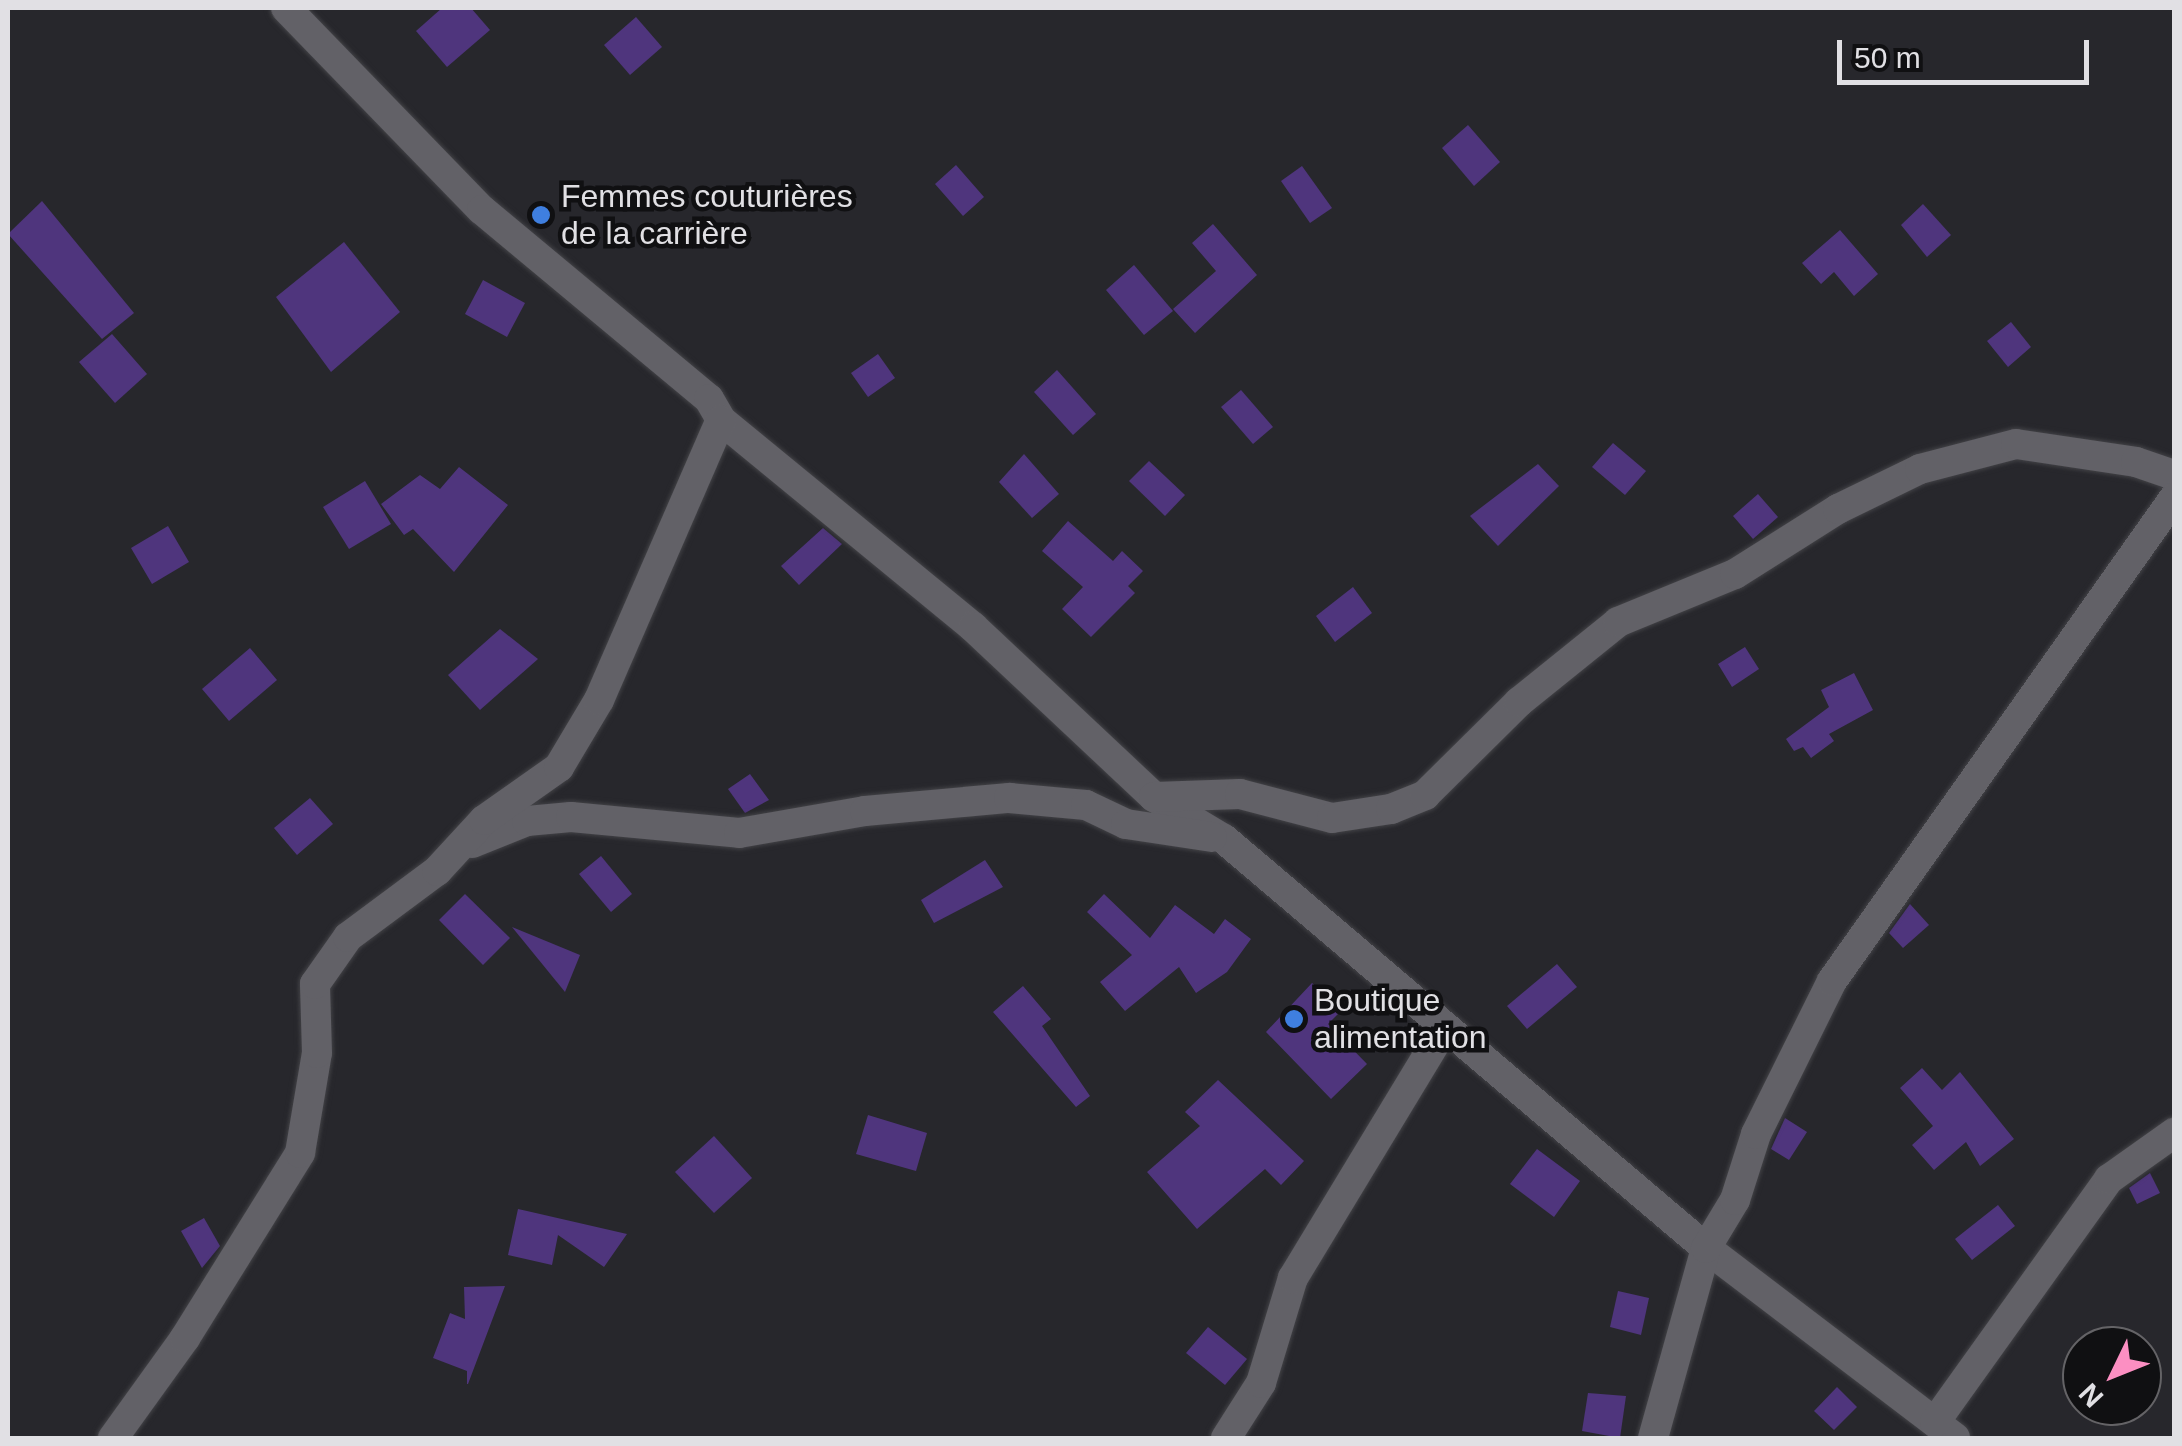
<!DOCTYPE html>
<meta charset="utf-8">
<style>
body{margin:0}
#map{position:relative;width:2182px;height:1446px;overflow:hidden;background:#27272c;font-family:Helvetica,sans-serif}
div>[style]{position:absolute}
.building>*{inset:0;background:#4f357d}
.roads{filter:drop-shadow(0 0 2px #424246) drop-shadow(0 0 2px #424246)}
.minor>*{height:30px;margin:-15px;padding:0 15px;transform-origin:15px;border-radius:15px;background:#626167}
.dots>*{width:28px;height:28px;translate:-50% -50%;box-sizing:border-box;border:5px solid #101012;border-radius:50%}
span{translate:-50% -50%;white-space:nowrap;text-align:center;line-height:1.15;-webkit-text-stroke:9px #101012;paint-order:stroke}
.poi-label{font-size:32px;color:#e1e0e4}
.left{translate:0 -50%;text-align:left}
.frame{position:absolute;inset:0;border:10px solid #e1e0e4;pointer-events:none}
.north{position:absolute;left:2062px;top:1326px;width:100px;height:100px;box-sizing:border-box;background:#101012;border:2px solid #646366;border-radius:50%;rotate:227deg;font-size:28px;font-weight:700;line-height:40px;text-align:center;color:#e1e0e4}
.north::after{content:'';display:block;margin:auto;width:35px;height:45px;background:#fc8fc2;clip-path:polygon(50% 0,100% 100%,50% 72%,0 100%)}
.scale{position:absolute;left:1837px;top:40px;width:252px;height:45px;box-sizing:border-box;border:5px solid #e1e0e4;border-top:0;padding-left:12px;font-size:30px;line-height:35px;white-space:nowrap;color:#e1e0e4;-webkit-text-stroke:8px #101012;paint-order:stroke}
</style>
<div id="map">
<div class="building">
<i style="clip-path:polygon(442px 8px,471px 8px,490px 30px,447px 67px,416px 31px)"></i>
<i style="clip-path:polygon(636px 17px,662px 47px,630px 75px,604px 45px)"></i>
<i style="clip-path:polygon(1468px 125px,1500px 162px,1474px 186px,1442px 148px)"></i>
<i style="clip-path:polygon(956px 165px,984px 197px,963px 216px,935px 184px)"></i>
<i style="clip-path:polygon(1302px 166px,1332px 208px,1310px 223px,1281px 181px)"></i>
<i style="clip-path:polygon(42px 201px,134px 313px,102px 339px,8px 234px)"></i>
<i style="clip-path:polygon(1923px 204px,1951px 235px,1927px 257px,1901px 225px)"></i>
<i style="clip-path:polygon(1213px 224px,1257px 275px,1195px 333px,1173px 309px,1216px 271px,1192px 243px)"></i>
<i style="clip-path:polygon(1840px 230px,1878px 274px,1854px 296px,1834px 272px,1821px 284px,1802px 263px)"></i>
<i style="clip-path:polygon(344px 242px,400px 312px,331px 372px,276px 297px)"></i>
<i style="clip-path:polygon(1134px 265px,1173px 311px,1144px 335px,1106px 290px)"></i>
<i style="clip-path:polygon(483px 280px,525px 303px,507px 337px,465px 314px)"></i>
<i style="clip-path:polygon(2011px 322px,2031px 347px,2008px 367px,1987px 341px)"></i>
<i style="clip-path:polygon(112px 334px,147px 374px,115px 403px,79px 362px)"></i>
<i style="clip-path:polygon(878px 354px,895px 378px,868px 397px,851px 373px)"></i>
<i style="clip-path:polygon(1057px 370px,1096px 414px,1073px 435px,1034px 392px)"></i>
<i style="clip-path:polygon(1241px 390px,1273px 427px,1253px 444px,1221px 407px)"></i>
<i style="clip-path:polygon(1613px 443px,1646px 471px,1625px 495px,1592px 467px)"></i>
<i style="clip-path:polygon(1024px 454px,1059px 494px,1032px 518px,999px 482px)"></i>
<i style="clip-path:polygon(1149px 461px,1185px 495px,1165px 516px,1129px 481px)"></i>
<i style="clip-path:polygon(1538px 464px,1559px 486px,1498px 546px,1470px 516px)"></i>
<i style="clip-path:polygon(459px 467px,508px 505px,454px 572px,413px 529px,404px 535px,381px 504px,420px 475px,440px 489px)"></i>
<i style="clip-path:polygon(365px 481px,391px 524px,349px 549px,323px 507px)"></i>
<i style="clip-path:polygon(1758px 494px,1778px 517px,1753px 539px,1733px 516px)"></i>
<i style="clip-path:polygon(1068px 521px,1113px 561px,1122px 551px,1143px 571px,1128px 586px,1135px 593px,1091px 637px,1062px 609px,1083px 587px,1042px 551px)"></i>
<i style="clip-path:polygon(168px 526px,189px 562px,152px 584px,131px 548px)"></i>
<i style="clip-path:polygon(823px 528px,842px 544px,799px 585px,781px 566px)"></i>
<i style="clip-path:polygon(1353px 587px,1372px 613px,1335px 642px,1316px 616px)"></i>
<i style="clip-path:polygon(500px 629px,538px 659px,480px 710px,448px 675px)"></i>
<i style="clip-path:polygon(1745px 647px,1759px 669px,1732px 687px,1718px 664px)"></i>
<i style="clip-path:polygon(250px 648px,277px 680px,229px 721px,202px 689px)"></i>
<i style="clip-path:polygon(1854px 673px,1873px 710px,1829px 734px,1834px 741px,1811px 758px,1803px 747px,1794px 751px,1786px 739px,1829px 707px,1821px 690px)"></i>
<i style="clip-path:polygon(750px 774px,769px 800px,745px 813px,728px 789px)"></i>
<i style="clip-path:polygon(310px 798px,333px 824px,297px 855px,274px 828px)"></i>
<i style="clip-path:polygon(601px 856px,632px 894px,611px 912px,579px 874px)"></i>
<i style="clip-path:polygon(985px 860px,1003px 887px,934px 923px,921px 900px)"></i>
<i style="clip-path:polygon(465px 894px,510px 938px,483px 965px,439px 920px)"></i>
<i style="clip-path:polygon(1104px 894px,1150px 938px,1175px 905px,1214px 934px,1225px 919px,1251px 939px,1227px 972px,1196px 993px,1179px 967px,1125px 1011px,1100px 982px,1132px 955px,1087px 912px)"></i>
<i style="clip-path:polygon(1910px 904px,1929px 925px,1903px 948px,1889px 933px)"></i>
<i style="clip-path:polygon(512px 927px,580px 955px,565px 992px)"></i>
<i style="clip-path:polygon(1557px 964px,1577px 987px,1527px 1029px,1507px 1006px)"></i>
<i style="clip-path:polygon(1312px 983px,1342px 1010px,1328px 1024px,1367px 1064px,1331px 1099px,1266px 1032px)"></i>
<i style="clip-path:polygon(1023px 986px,1051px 1019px,1042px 1026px,1090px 1096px,1076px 1107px,993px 1012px)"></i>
<i style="clip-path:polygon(1922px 1068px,1942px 1090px,1960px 1072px,2014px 1139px,1980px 1166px,1966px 1142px,1934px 1170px,1912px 1145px,1933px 1126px,1900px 1088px)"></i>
<i style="clip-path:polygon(1218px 1080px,1304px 1161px,1281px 1185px,1265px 1169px,1197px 1229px,1147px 1172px,1200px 1126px,1185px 1112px)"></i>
<i style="clip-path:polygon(868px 1115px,927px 1133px,916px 1171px,856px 1154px)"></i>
<i style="clip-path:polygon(1785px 1118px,1807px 1132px,1789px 1160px,1771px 1149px)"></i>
<i style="clip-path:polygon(714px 1136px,752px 1178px,714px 1213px,675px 1172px)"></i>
<i style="clip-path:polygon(1537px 1149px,1580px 1181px,1554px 1217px,1510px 1184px)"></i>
<i style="clip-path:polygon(2150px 1173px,2160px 1193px,2137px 1204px,2129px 1188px)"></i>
<i style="clip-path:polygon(1998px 1205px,2015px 1226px,1972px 1260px,1955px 1239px)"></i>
<i style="clip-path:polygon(518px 1209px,527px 1211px,627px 1234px,604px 1267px,558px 1235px,552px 1265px,508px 1255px)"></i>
<i style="clip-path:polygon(204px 1218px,220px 1246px,202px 1268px,181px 1231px)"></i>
<i style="clip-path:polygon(505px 1286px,468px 1384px,467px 1384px,467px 1371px,433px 1358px,450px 1313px,465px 1319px,464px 1287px)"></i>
<i style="clip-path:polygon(1618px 1291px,1649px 1298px,1641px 1335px,1610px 1327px)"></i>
<i style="clip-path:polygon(1208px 1327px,1247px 1359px,1225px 1385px,1186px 1353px)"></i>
<i style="clip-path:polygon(1837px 1387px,1857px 1407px,1834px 1430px,1814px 1411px)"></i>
<i style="clip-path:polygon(1588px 1393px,1626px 1396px,1620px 1438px,1582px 1431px)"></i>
</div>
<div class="roads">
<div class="minor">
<i style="left:286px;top:8px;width:281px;rotate:45.9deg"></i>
<i style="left:482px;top:210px;width:295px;rotate:39.8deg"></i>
<i style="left:709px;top:399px;width:24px;rotate:60deg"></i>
<i style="left:721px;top:420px;width:326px;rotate:39.4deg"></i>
<i style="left:973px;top:627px;width:248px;rotate:43.2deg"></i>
<i style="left:1154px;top:797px;width:82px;rotate:31deg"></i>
<i style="left:1224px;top:839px;width:632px;rotate:40.32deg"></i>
<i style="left:1706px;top:1248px;width:313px;rotate:37.3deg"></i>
<i style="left:1154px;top:797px;width:86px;rotate:-2deg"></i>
<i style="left:1240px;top:794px;width:95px;rotate:14.6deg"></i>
<i style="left:1332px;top:818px;width:60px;rotate:-8.7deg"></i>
<i style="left:1391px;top:809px;width:37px;rotate:-22deg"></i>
<i style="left:1425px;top:795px;width:132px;rotate:-44.7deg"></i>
<i style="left:1519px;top:702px;width:127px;rotate:-38.9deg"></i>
<i style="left:1618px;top:622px;width:126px;rotate:-22.3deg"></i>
<i style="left:1735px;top:574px;width:122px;rotate:-32.3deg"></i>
<i style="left:1838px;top:509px;width:91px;rotate:-26deg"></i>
<i style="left:1920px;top:469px;width:99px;rotate:-14.6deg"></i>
<i style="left:2016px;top:444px;width:121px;rotate:8.5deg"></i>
<i style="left:2136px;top:462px;width:40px;rotate:18.9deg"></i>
<i style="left:472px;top:843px;width:59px;rotate:-21.8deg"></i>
<i style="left:527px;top:821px;width:44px;rotate:-5.2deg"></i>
<i style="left:571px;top:817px;width:169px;rotate:5.4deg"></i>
<i style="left:739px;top:833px;width:128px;rotate:-9.9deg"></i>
<i style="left:865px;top:811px;width:145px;rotate:-5.2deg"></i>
<i style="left:1009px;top:798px;width:77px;rotate:5.2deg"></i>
<i style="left:1086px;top:805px;width:44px;rotate:25.4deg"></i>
<i style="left:1126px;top:824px;width:87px;rotate:8.6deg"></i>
<i style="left:1935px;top:1422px;width:299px;rotate:-54.4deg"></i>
<i style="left:2109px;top:1179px;width:80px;rotate:-35.3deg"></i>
<i style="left:113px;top:1438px;width:123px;rotate:-54.2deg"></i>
<i style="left:185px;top:1338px;width:218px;rotate:-58.1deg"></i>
<i style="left:300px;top:1153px;width:101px;rotate:-80.4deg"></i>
<i style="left:317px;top:1053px;width:69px;rotate:-91.7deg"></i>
<i style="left:315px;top:984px;width:57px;rotate:-54.9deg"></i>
<i style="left:348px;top:937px;width:111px;rotate:-36.6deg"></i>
<i style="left:437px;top:871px;width:69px;rotate:-47.3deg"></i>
<i style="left:484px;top:820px;width:92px;rotate:-35.2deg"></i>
<i style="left:559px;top:767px;width:78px;rotate:-59.2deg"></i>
<i style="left:599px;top:700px;width:305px;rotate:-66.5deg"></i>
<i style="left:1226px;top:1438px;width:65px;rotate:-57.5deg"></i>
<i style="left:1261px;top:1383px;width:110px;rotate:-73.1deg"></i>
<i style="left:1293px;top:1278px;width:293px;rotate:-58.8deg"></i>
<i style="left:1653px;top:1438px;width:197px;rotate:-74.4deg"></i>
<i style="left:1706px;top:1248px;width:56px;rotate:-58.9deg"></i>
<i style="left:1735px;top:1200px;width:69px;rotate:-72.3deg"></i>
<i style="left:1756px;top:1134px;width:171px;rotate:-63.6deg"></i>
<i style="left:1832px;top:981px;width:592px;rotate:-54.7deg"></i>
</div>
</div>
<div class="dots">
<i style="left:541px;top:215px;background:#3f7fe0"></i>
<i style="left:1294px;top:1019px;background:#3f7fe0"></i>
</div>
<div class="poi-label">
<span class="left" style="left:561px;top:215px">Femmes couturières<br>de la carrière</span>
<span class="left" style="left:1314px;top:1019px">Boutique<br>alimentation</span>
</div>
<div class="frame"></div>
<div class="north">N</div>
<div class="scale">50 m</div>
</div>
